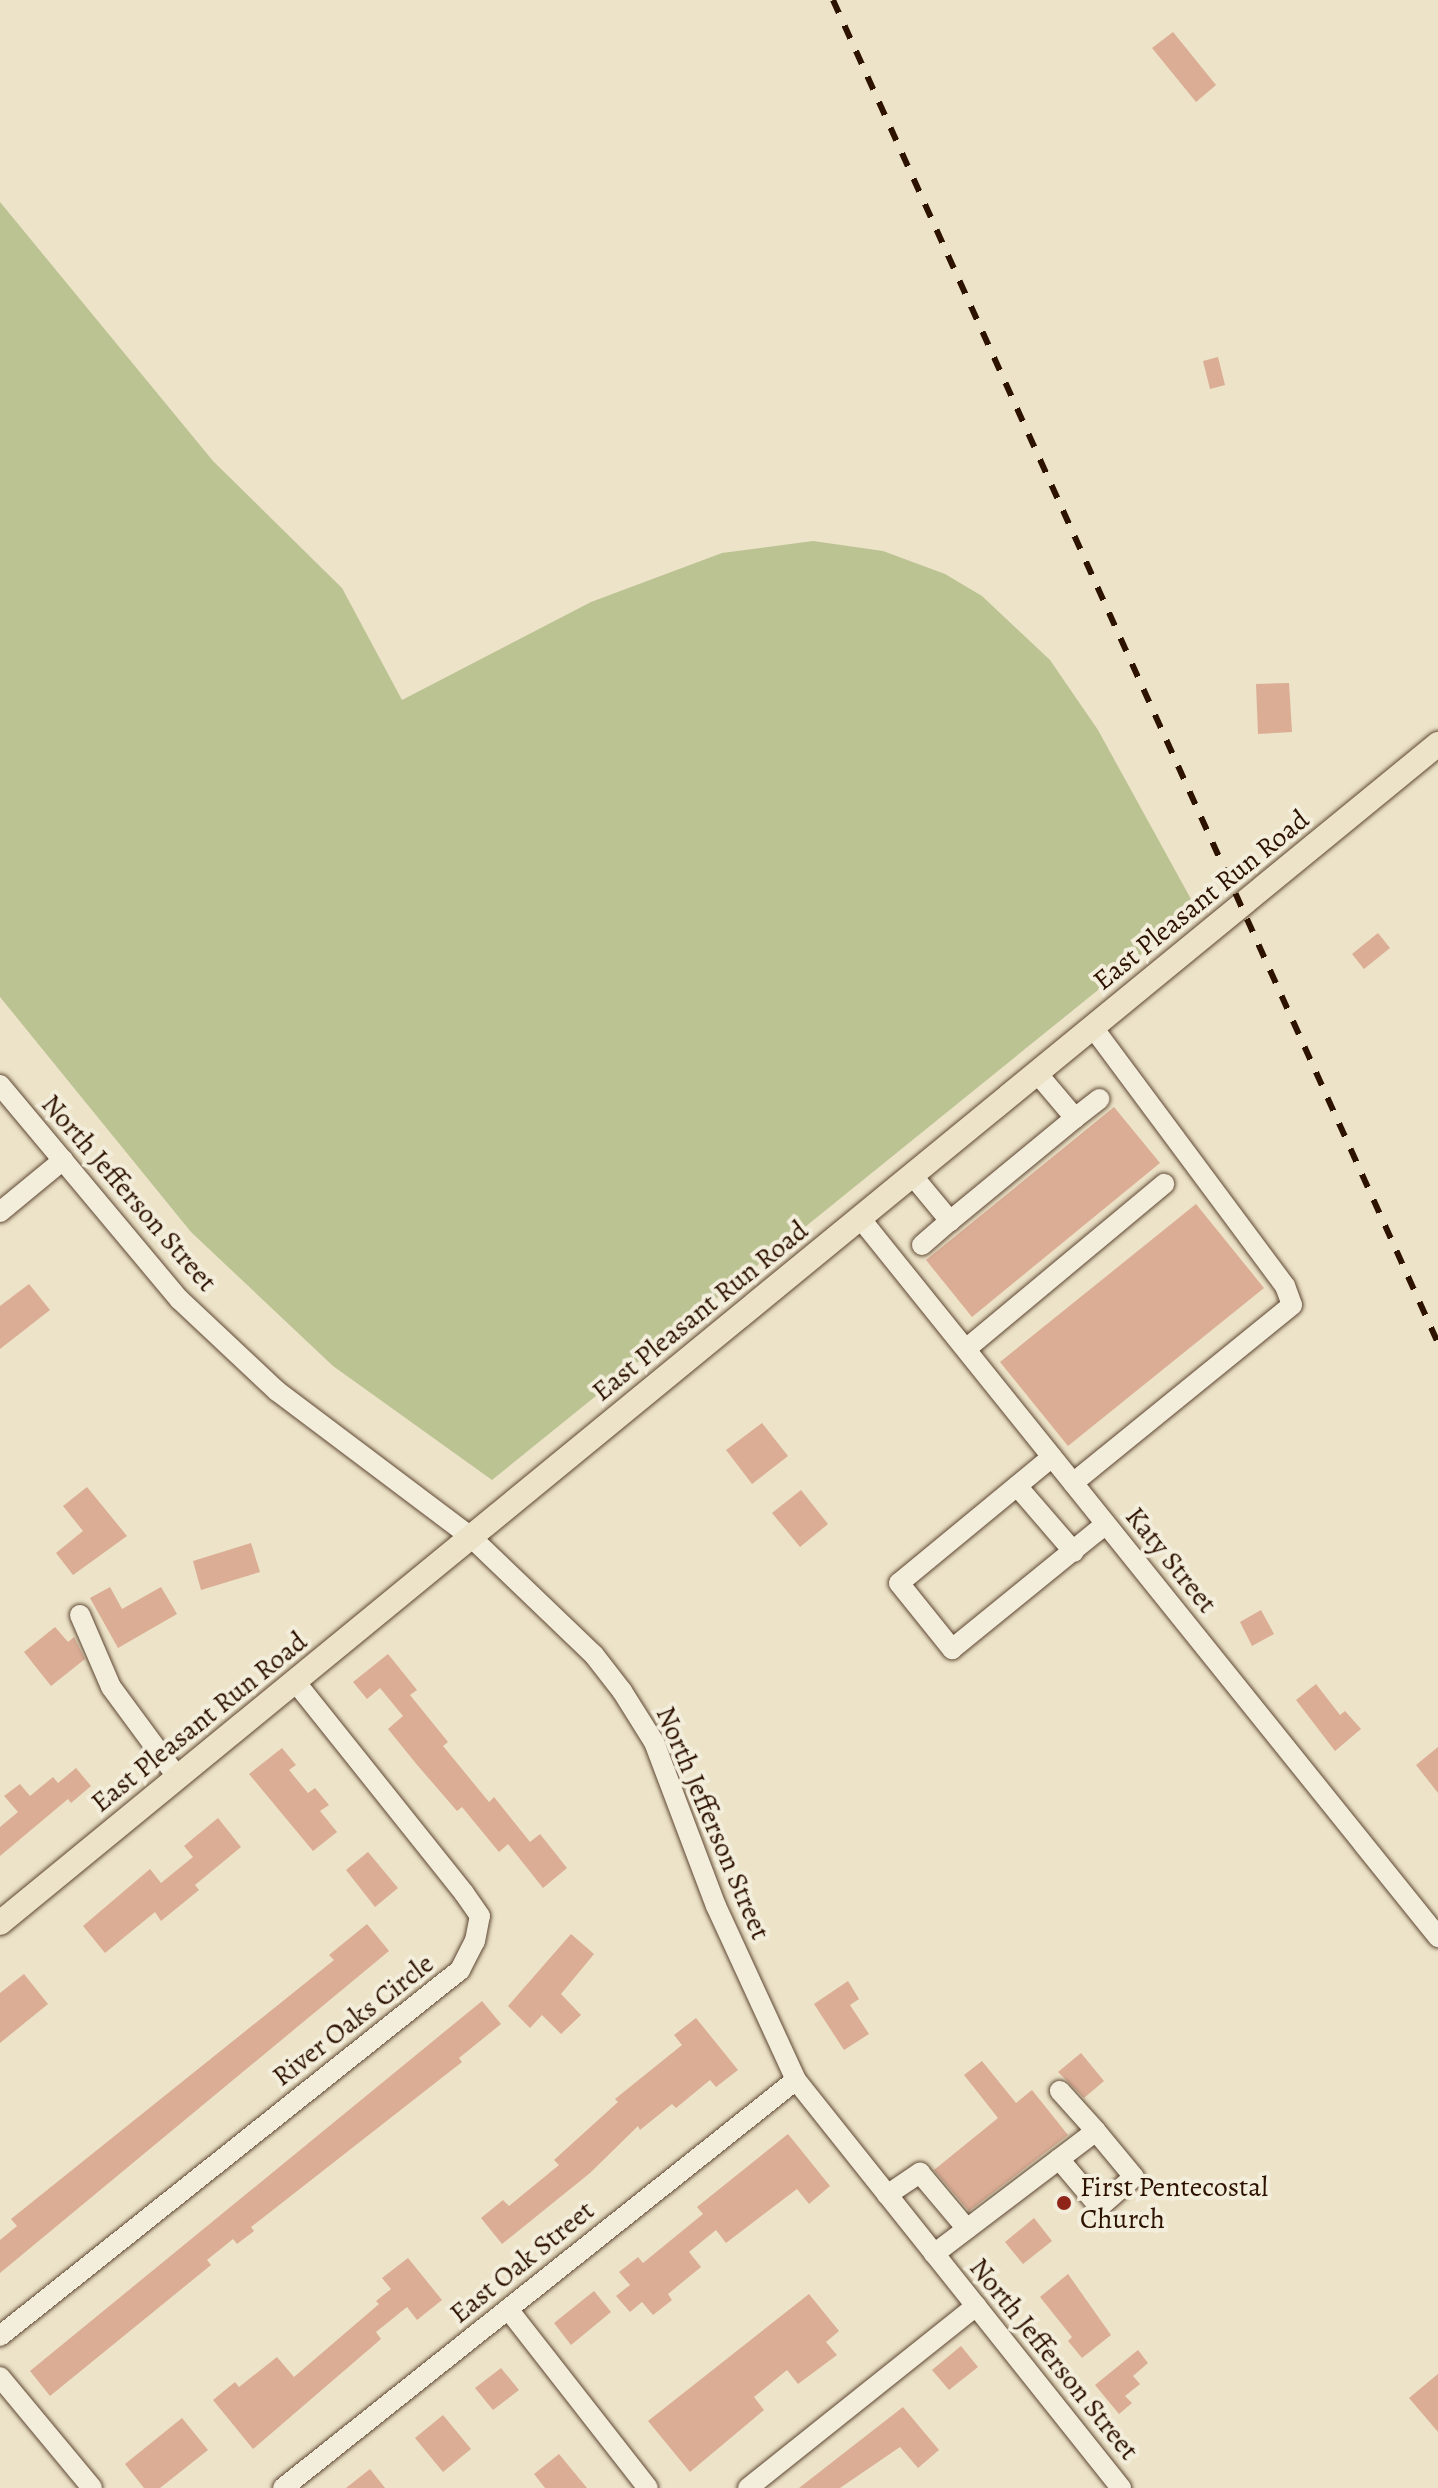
<!DOCTYPE html>
<style>
body{margin:0}
#map{position:relative;width:1438px;height:2488px;overflow:hidden;background:#ece3c8;font-family:Alegreya,serif}
div>[style]{position:absolute}
.green>*{inset:0;background:#bcc393}
.building>*{inset:0;background:#dbad95}
.roads{filter:drop-shadow(0 0 2px #5e4632) drop-shadow(0 0 2px #5e4632)}
.minor>*{height:20px;margin:-10px;padding:0 10px;transform-origin:10px;border-radius:10px;background:#f3eddb}
.major>*{height:24px;margin:-12px;padding:0 12px;transform-origin:12px;border-radius:12px;background:#ece3c8}
.rail>*{height:6px;margin-top:-3px;transform-origin:0;background:repeating-linear-gradient(90deg,#2e1200 0 14px,transparent 0 28px)}
.dots>*{width:22px;height:22px;translate:-50% -50%;box-sizing:border-box;border:4px solid #f3eddb;border-radius:50%}
span{translate:-50% -50%;white-space:nowrap;text-align:center;line-height:1.15;-webkit-text-stroke:8px #f3eddb;paint-order:stroke}
.street-label{font-size:28px;color:#2e1200}
.poi-label{font-size:28px;color:#2e1200}
.left{translate:0 -50%;text-align:left}
</style>
<div id="map">
<div class="green">
<i style="clip-path:polygon(0 202px,213px 461px,342px 588px,402px 700px,591px 602px,722px 553px,813px 541px,883px 551px,945px 574px,982px 596px,1050px 660px,1098px 730px,1197px 910px,492px 1480px,333px 1366px,191px 1232px,0 997px)"></i>
</div>
<div class="building">
<i style="clip-path:polygon(1173px 32px,1216px 85px,1196px 102px,1152px 48px)"></i>
<i style="clip-path:polygon(1218px 357px,1225px 385px,1210px 389px,1203px 361px)"></i>
<i style="clip-path:polygon(1289px 683px,1292px 732px,1258px 734px,1256px 684px)"></i>
<i style="clip-path:polygon(1378px 933px,1390px 948px,1364px 969px,1352px 954px)"></i>
<i style="clip-path:polygon(1114px 1107px,1160px 1163px,972px 1317px,926px 1260px)"></i>
<i style="clip-path:polygon(1196px 1204px,1264px 1288px,1068px 1446px,1000px 1362px)"></i>
<i style="clip-path:polygon(29px 1284px,50px 1310px,0 1349px,0 1306px)"></i>
<i style="clip-path:polygon(762px 1423px,788px 1456px,752px 1484px,726px 1450px)"></i>
<i style="clip-path:polygon(87px 1487px,127px 1536px,73px 1575px,56px 1553px,83px 1531px,63px 1506px)"></i>
<i style="clip-path:polygon(801px 1490px,828px 1524px,800px 1547px,772px 1513px)"></i>
<i style="clip-path:polygon(251px 1543px,260px 1572px,201px 1590px,193px 1561px)"></i>
<i style="clip-path:polygon(110px 1587px,122px 1609px,161px 1587px,177px 1614px,118px 1648px,90px 1598px)"></i>
<i style="clip-path:polygon(1261px 1610px,1274px 1634px,1252px 1646px,1240px 1622px)"></i>
<i style="clip-path:polygon(55px 1627px,68px 1642px,74px 1637px,85px 1659px,51px 1686px,24px 1652px)"></i>
<i style="clip-path:polygon(388px 1654px,417px 1690px,410px 1695px,448px 1742px,443px 1746px,489px 1802px,494px 1797px,530px 1842px,540px 1834px,567px 1868px,543px 1888px,508px 1844px,499px 1852px,462px 1807px,457px 1811px,418px 1766px,388px 1729px,403px 1716px,380px 1688px,367px 1699px,353px 1682px)"></i>
<i style="clip-path:polygon(1316px 1684px,1340px 1715px,1345px 1711px,1361px 1729px,1335px 1751px,1296px 1700px)"></i>
<i style="clip-path:polygon(1438px 1747px,1438px 1793px,1416px 1765px)"></i>
<i style="clip-path:polygon(282px 1748px,296px 1765px,289px 1770px,308px 1793px,315px 1788px,329px 1805px,320px 1811px,337px 1832px,313px 1851px,249px 1774px)"></i>
<i style="clip-path:polygon(76px 1768px,91px 1786px,71px 1803px,68px 1799px,0 1856px,0 1827px,18px 1812px,4px 1796px,20px 1784px,30px 1796px,53px 1777px,58px 1783px)"></i>
<i style="clip-path:polygon(218px 1818px,241px 1847px,195px 1885px,199px 1890px,161px 1921px,155px 1912px,105px 1953px,83px 1926px,150px 1869px,161px 1883px,193px 1857px,184px 1846px)"></i>
<i style="clip-path:polygon(368px 1852px,398px 1888px,375px 1907px,346px 1870px)"></i>
<i style="clip-path:polygon(367px 1924px,389px 1951px,0 2273px,0 2240px,17px 2226px,11px 2219px,334px 1960px,329px 1955px)"></i>
<i style="clip-path:polygon(571px 1934px,594px 1954px,561px 1994px,581px 2015px,561px 2034px,542px 2015px,530px 2028px,508px 2006px)"></i>
<i style="clip-path:polygon(24px 1974px,48px 2004px,0 2043px,0 1993px)"></i>
<i style="clip-path:polygon(848px 1981px,859px 1999px,850px 2005px,869px 2034px,844px 2050px,814px 2004px)"></i>
<i style="clip-path:polygon(482px 2001px,501px 2024px,459px 2058px,462px 2062px,251px 2227px,254px 2231px,237px 2244px,233px 2239px,207px 2260px,211px 2265px,50px 2396px,30px 2371px)"></i>
<i style="clip-path:polygon(696px 2018px,738px 2070px,716px 2087px,710px 2080px,676px 2108px,672px 2104px,640px 2130px,638px 2126px,590px 2173px,502px 2244px,481px 2218px,503px 2200px,509px 2206px,559px 2165px,554px 2160px,618px 2102px,615px 2099px,682px 2045px,674px 2035px)"></i>
<i style="clip-path:polygon(1081px 2053px,1104px 2081px,1084px 2098px,1058px 2072px)"></i>
<i style="clip-path:polygon(982px 2061px,1016px 2103px,1032px 2090px,1068px 2135px,969px 2211px,934px 2170px,998px 2118px,964px 2075px)"></i>
<i style="clip-path:polygon(788px 2134px,830px 2186px,809px 2204px,797px 2189px,726px 2243px,716px 2230px,689px 2252px,701px 2267px,668px 2294px,672px 2300px,653px 2315px,642px 2302px,630px 2312px,616px 2296px,630px 2285px,619px 2272px,638px 2257px,643px 2263px,703px 2214px,697px 2207px)"></i>
<i style="clip-path:polygon(1034px 2218px,1052px 2241px,1023px 2264px,1005px 2242px)"></i>
<i style="clip-path:polygon(408px 2258px,442px 2300px,417px 2320px,407px 2307px,376px 2332px,381px 2339px,253px 2449px,213px 2400px,235px 2382px,239px 2387px,277px 2357px,294px 2377px,379px 2304px,376px 2301px,391px 2289px,382px 2278px)"></i>
<i style="clip-path:polygon(1068px 2274px,1111px 2335px,1082px 2358px,1068px 2341px,1072px 2337px,1040px 2297px)"></i>
<i style="clip-path:polygon(594px 2291px,611px 2312px,571px 2345px,554px 2323px)"></i>
<i style="clip-path:polygon(809px 2294px,839px 2331px,826px 2342px,837px 2355px,798px 2384px,787px 2370px,754px 2397px,764px 2410px,690px 2472px,648px 2421px)"></i>
<i style="clip-path:polygon(961px 2346px,978px 2367px,949px 2390px,932px 2370px)"></i>
<i style="clip-path:polygon(1138px 2350px,1148px 2363px,1133px 2376px,1140px 2384px,1125px 2396px,1132px 2403px,1119px 2414px,1095px 2385px)"></i>
<i style="clip-path:polygon(501px 2368px,519px 2390px,493px 2410px,475px 2388px)"></i>
<i style="clip-path:polygon(1438px 2374px,1438px 2432px,1409px 2398px)"></i>
<i style="clip-path:polygon(903px 2407px,939px 2450px,918px 2468px,900px 2447px,840px 2488px,799px 2488px)"></i>
<i style="clip-path:polygon(443px 2415px,471px 2449px,443px 2472px,415px 2438px)"></i>
<i style="clip-path:polygon(182px 2418px,208px 2450px,160px 2488px,144px 2488px,125px 2464px)"></i>
<i style="clip-path:polygon(559px 2454px,587px 2488px,545px 2488px,534px 2474px)"></i>
<i style="clip-path:polygon(370px 2469px,385px 2488px,346px 2488px)"></i>
</div>
<div class="roads">
<div class="minor">
<i style="left:0;top:1085px;width:280px;rotate:50.1deg"></i>
<i style="left:180px;top:1300px;width:133px;rotate:43.2deg"></i>
<i style="left:277px;top:1391px;width:244px;rotate:37deg"></i>
<i style="left:472px;top:1538px;width:169px;rotate:43.8deg"></i>
<i style="left:594px;top:1655px;width:46px;rotate:52.1deg"></i>
<i style="left:622px;top:1691px;width:60px;rotate:57.9deg"></i>
<i style="left:654px;top:1742px;width:175px;rotate:69.3deg"></i>
<i style="left:716px;top:1906px;width:192px;rotate:65.3deg"></i>
<i style="left:796px;top:2080px;width:522px;rotate:51.46deg"></i>
<i style="left:1075px;top:1118px;width:31px;rotate:-38deg"></i>
<i style="left:912px;top:1175px;width:60px;rotate:50.4deg"></i>
<i style="left:950px;top:1221px;width:162px;rotate:-39.5deg"></i>
<i style="left:1075px;top:1118px;width:59px;rotate:-130.2deg"></i>
<i style="left:0;top:1212px;width:82px;rotate:-39.5deg"></i>
<i style="left:860px;top:1218px;width:923px;rotate:51.2deg"></i>
<i style="left:922px;top:1245px;width:37px;rotate:-41deg"></i>
<i style="left:966px;top:1349px;width:258px;rotate:-39.8deg"></i>
<i style="left:1052px;top:1457px;width:198px;rotate:140.5deg"></i>
<i style="left:899px;top:1583px;width:85px;rotate:51.2deg"></i>
<i style="left:952px;top:1649px;width:198px;rotate:-39.1deg"></i>
<i style="left:1073px;top:1483px;width:282px;rotate:-39.1deg"></i>
<i style="left:1292px;top:1305px;width:20px;rotate:-110deg"></i>
<i style="left:1285px;top:1286px;width:322px;rotate:-126.6deg"></i>
<i style="left:1017px;top:1486px;width:87px;rotate:49.2deg"></i>
<i style="left:80px;top:1615px;width:78px;rotate:66.7deg"></i>
<i style="left:111px;top:1687px;width:113px;rotate:53.6deg"></i>
<i style="left:1059px;top:2159px;width:57px;rotate:49.9deg"></i>
<i style="left:1096px;top:2203px;width:7px;rotate:8deg"></i>
<i style="left:1103px;top:2204px;width:41px;rotate:-41.1deg"></i>
<i style="left:1134px;top:2177px;width:60px;rotate:-129.6deg"></i>
<i style="left:887px;top:2195px;width:40px;rotate:-34deg"></i>
<i style="left:920px;top:2173px;width:73px;rotate:50deg"></i>
<i style="left:934px;top:2254px;width:203px;rotate:-37.2deg"></i>
<i style="left:1096px;top:2131px;width:54px;rotate:-132deg"></i>
<i style="left:508px;top:2309px;width:227px;rotate:52deg"></i>
<i style="left:0;top:2336px;width:588px;rotate:-38.51deg"></i>
<i style="left:460px;top:1970px;width:33px;rotate:-63deg"></i>
<i style="left:475px;top:1941px;width:25px;rotate:-79deg"></i>
<i style="left:480px;top:1916px;width:28px;rotate:-125deg"></i>
<i style="left:464px;top:1893px;width:271px;rotate:-128.6deg"></i>
<i style="left:0;top:2377px;width:144px;rotate:50.3deg"></i>
<i style="left:283px;top:2488px;width:655px;rotate:-38.5deg"></i>
<i style="left:748px;top:2488px;width:292px;rotate:-38.6deg"></i>
</div>
<div class="major">
<i style="left:0;top:1923px;width:1860px;rotate:-39.35deg"></i>
</div>
</div>
<div class="rail">
<i style="left:833px;top:0;width:1473px;rotate:65.75deg"></i>
</div>
<div class="dots">
<i style="left:1064px;top:2203px;background:#8f2418"></i>
</div>
<div class="street-label">
<span style="left:1201px;top:900px;rotate:-39deg">East Pleasant Run Road</span>
<span style="left:129px;top:1193px;rotate:49deg">North Jefferson Street</span>
<span style="left:700px;top:1311px;rotate:-39deg">East Pleasant Run Road</span>
<span style="left:1171px;top:1560px;rotate:51deg">Katy Street</span>
<span style="left:199px;top:1722px;rotate:-39deg">East Pleasant Run Road</span>
<span style="left:713px;top:1823px;rotate:67deg">North Jefferson Street</span>
<span style="left:353px;top:2020px;rotate:-38deg">River Oaks Circle</span>
<span style="left:522px;top:2262px;rotate:-39deg">East Oak Street</span>
<span style="left:1054px;top:2359px;rotate:51deg">North Jefferson Street</span>
</div>
<div class="poi-label">
<span class="left" style="left:1080px;top:2203px">First Pentecostal<br>Church</span>
</div>
</div>
